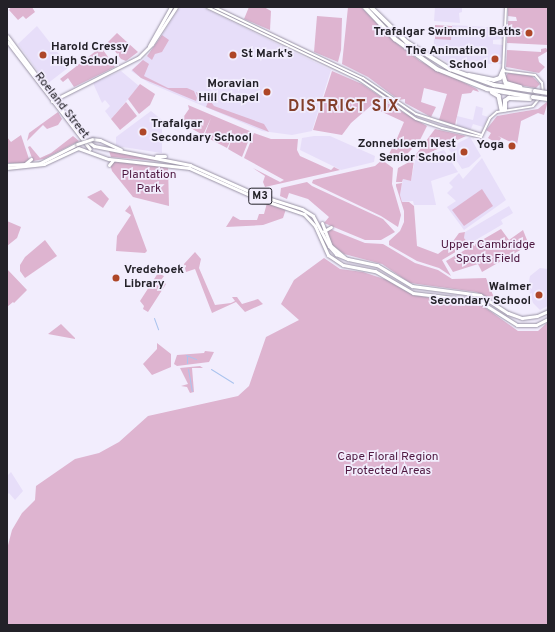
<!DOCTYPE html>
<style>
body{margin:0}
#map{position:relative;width:555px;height:632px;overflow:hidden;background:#f2edfd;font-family:Overpass,sans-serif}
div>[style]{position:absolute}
.built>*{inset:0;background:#e7def9}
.green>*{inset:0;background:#deb4d0}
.stream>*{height:1px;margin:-0.5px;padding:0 0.5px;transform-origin:0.5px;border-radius:0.5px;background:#abc4ee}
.roads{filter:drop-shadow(0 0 1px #9a94a6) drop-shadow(0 0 1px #9a94a6)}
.minor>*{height:2px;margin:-1px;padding:0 1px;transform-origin:1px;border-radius:1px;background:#fff}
.major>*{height:3px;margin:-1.5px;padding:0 1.5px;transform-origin:1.5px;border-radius:1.5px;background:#fff}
.highway>*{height:3.5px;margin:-1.75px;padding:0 1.75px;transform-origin:1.75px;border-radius:1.75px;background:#fff}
.bridges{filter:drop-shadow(0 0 1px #9a94a6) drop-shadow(0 0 1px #9a94a6)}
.major-bridge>*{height:3px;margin:-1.5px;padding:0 1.5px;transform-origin:1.5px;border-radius:1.5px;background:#fff}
.highway-bridge>*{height:3.5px;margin:-1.75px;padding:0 1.75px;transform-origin:1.75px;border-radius:1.75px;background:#fff}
.dots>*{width:11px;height:11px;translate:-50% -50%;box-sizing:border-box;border:2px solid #f2edfd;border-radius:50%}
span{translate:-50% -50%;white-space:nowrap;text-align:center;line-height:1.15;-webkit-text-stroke:3.5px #f2edfd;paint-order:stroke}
.shield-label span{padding:1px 3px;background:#f2edfd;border:1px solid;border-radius:3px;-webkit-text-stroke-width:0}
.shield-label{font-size:11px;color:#232128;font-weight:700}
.poi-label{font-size:12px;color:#232128;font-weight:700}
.right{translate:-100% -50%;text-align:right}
.left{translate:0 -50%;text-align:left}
.street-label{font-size:12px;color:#232128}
.park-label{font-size:12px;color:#4f1941}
.district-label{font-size:16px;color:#833f2b;font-weight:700;letter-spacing:1px}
.frame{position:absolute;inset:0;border:8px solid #232128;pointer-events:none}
</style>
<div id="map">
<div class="built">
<i style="clip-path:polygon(180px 7px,202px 7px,331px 70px,312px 131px,292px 135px,262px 131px,149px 83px,131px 71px,151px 52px)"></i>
<i style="clip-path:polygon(435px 7px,462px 7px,462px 12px,459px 13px,460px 23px,434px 21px)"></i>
<i style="clip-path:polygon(452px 25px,503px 28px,503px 39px,493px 40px,493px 44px,503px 45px,502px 64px,449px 63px,433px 54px,434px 39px,451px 39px)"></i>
<i style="clip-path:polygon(37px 26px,69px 67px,47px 84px,18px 44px)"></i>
<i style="clip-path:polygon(121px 71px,139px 86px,111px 119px,105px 111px,110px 106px,105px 100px,102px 103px,93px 83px)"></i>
<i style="clip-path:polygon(476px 106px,483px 108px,482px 115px,488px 117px,483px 127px,473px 124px,471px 129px,457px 126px,457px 116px,473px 120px)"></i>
<i style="clip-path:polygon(151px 111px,162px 120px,162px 153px,116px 146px,116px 137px)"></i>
<i style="clip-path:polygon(314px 136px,330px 136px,375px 156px,374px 162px,341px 170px,300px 150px,302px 138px)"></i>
<i style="clip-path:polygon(470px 137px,481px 156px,469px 167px,462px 169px,448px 148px)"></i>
<i style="clip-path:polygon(444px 150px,458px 172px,431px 181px,436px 205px,414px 205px,413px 201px,402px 202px,400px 195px,403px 179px,411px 181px,415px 160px)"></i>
<i style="clip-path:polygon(482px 158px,506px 200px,464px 230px,447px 207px,456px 201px,447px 193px,453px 187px,449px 183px,459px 173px,463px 179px)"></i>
<i style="clip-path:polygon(509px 206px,513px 213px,501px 220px,503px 224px,469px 244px,464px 238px,465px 232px)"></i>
<i style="clip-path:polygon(540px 268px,548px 269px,548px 306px,540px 310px,533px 303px,528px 287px,530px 276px)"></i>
<i style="clip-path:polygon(11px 472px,23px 491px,15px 500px,9px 493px,7px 495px,7px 476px)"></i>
</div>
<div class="green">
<i style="clip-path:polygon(11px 7px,32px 7px,35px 12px,26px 19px,23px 16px,18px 20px,9px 10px)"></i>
<i style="clip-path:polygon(249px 7px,264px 7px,271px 11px,270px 30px,244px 19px)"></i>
<i style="clip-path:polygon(348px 7px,361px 7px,395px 42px,420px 61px,477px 89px,479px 92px,473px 90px,471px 93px,462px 94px,455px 125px,439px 120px,447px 94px,424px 88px,421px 102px,436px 107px,431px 117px,405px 103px,405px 99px,399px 100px,368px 77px,342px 64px)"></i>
<i style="clip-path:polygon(508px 7px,548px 7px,548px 45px,507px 43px,508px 21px,517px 21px,516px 17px,508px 16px)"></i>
<i style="clip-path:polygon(317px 16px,342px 18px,341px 50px,338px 62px,314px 52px)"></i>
<i style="clip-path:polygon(435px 25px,452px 26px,451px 40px,435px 39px)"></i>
<i style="clip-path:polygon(117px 33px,138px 52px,126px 61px,121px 59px,108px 42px)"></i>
<i style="clip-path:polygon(162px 35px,169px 40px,162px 52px,155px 54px,152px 60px,147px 56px)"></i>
<i style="clip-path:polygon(101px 47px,115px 67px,74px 87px,68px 78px,63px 82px,60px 79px)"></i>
<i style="clip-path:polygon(546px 48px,548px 51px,538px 57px,539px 62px,545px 67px,539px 73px,506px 67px,507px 50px,541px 52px,541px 49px)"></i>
<i style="clip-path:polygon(143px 60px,149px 64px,144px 76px,168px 88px,187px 88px,194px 91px,197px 98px,196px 101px,141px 78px,132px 70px)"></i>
<i style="clip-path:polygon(332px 71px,362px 84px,381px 97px,351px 123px,342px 135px,313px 130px)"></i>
<i style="clip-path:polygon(508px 73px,532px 76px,540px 84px,536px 88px,507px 83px,505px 77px)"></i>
<i style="clip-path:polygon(140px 84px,155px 94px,150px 105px,139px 114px,128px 99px)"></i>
<i style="clip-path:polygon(196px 92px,209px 99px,214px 106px,264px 124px,269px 132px,206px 107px,208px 102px,198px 98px)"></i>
<i style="clip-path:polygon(548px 101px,544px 115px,538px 113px,521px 121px,517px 145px,498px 136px,501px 138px,498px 144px,488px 138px,491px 133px,486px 130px,497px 116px,538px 109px)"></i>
<i style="clip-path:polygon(126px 102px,137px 116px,120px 130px,111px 119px)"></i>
<i style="clip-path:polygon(387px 103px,427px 126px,419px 142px,402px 159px,388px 156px,392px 148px,397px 150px,399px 145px,395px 143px,404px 122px,378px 110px)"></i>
<i style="clip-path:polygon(188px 105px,252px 132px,242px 157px,228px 149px,234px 133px,227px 148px,204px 136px,211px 118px,203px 135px,180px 122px,189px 109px)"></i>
<i style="clip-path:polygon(58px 112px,62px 119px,58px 125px,47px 129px,43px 125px,27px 141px,29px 133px)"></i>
<i style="clip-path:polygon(435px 129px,466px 136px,418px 158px,414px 160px,411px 181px,403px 179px,402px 182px,396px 182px,398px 168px,411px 161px)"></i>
<i style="clip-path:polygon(254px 133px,271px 139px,298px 139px,297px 150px,300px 156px,331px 170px,334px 167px,340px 170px,265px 187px,263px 182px,265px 176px,253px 168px,280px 182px,284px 180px,244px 158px)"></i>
<i style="clip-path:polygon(21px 135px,29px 159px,25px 163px,7px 163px,7px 137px,11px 142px)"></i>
<i style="clip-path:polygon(73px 136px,79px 141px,44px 159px,33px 161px,28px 147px,30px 146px,40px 158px,51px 153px)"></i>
<i style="clip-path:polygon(109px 151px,132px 155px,171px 162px,111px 157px)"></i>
<i style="clip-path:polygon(382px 160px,393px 168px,392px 184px,401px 215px,398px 227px,381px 216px,312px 183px,313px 180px,375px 166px)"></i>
<i style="clip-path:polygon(113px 161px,168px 166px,169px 206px,133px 197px,112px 171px,110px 164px)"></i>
<i style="clip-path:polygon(307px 182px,312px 186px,383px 219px,395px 232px,381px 240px,365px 240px,324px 223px,329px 217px,308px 199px,289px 193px,287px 199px,280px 196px,281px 188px)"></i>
<i style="clip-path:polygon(402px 183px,400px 195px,402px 202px,409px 202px,414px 206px,417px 246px,438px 254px,451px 244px,459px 233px,465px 232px,464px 238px,469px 244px,442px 260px,451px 276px,439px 268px,417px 261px,389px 245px,389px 241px,400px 231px,404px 222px,404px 211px,396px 186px,396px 184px)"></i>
<i style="clip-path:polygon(482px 189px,493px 206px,464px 226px,452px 210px)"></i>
<i style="clip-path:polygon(101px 190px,109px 199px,103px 208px,87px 197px)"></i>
<i style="clip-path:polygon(267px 203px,286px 209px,283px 218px,263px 225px,226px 227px,233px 216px,240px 220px,257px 220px,259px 214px,264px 214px)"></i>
<i style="clip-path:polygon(130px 205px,147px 251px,145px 253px,116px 251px,117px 236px,131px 215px,125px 211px)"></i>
<i style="clip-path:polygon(7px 221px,21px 227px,17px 238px,7px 246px)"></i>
<i style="clip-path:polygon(330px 229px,365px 243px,383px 244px,415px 263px,438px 270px,452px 279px,486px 278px,495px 300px,476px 292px,410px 283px,382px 264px,344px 254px,331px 244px,326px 231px)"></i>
<i style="clip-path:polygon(501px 229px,509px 240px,523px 230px,529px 245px,482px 272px,478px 264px,453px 272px,446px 261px)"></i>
<i style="clip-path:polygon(45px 240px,57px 256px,25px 278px,20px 271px,20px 265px,25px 257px)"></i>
<i style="clip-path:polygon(195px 252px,201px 259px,199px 268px,215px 305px,231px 303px,235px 301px,232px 297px,237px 297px,242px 304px,258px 299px,263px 304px,245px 312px,236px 302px,212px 313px,195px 269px,186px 272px,184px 264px)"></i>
<i style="clip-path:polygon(324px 258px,340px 269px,363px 272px,387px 280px,413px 295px,483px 306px,518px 331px,538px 331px,548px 322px,548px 625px,7px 625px,7px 549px,12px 530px,22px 513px,35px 500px,36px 486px,75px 459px,99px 453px,119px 442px,148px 416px,238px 396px,249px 386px,266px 337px,299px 320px,281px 304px,294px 280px)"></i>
<i style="clip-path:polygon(7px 269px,27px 290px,14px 303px,13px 302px,7px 307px)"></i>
<i style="clip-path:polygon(158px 273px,164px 276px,161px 280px,166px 284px,148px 312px,143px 309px,144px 306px,140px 301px)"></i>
<i style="clip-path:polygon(61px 324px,75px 338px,75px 339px,48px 334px)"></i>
<i style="clip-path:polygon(157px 343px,171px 354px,171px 367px,152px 375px,143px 364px,157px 349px)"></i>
<i style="clip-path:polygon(205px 351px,214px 352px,209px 362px,177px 366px,174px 364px,177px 355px,204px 353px)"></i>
<i style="clip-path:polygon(200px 366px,203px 368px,192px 368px,194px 392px,190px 393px,187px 387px,181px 386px,188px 384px,180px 368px)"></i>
</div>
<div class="stream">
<i style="left:154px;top:318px;width:12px;rotate:70deg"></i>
<i style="left:186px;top:355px;width:11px;rotate:22deg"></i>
<i style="left:187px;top:356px;width:7px;rotate:90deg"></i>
<i style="left:188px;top:369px;width:22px;rotate:80deg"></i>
<i style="left:211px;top:369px;width:26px;rotate:32deg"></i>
</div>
<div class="roads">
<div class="minor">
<i style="left:207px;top:7px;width:170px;rotate:25.5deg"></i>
<i style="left:360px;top:80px;width:68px;rotate:34.9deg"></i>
<i style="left:416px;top:119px;width:28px;rotate:19deg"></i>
<i style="left:442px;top:128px;width:40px;rotate:13deg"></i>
<i style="left:481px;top:137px;width:21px;rotate:-65deg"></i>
<i style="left:490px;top:118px;width:9px;rotate:-41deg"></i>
<i style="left:497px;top:112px;width:36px;rotate:-9deg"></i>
<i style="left:533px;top:106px;width:16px;rotate:-50deg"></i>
<i style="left:543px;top:94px;width:11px;rotate:-95deg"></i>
<i style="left:542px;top:83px;width:11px;rotate:-131deg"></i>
<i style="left:535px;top:75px;width:32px;rotate:-173deg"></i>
<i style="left:503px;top:71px;width:64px;rotate:-87.3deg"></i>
<i style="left:214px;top:7px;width:165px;rotate:25.5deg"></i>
<i style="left:363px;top:78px;width:64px;rotate:34.2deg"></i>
<i style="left:416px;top:114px;width:69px;rotate:17.7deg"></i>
</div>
<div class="major">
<i style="left:7px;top:36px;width:127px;rotate:53.3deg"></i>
<i style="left:83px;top:138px;width:14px;rotate:36deg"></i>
<i style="left:94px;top:146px;width:98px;rotate:11.2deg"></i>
<i style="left:190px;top:165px;width:71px;rotate:24deg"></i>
<i style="left:255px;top:194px;width:49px;rotate:17.7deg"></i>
<i style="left:302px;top:209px;width:13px;rotate:32deg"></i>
<i style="left:313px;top:216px;width:34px;rotate:62deg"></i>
<i style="left:329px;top:246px;width:11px;rotate:49deg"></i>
<i style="left:336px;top:254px;width:13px;rotate:23deg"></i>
<i style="left:348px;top:259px;width:30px;rotate:12deg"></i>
<i style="left:377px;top:265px;width:41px;rotate:31deg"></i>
<i style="left:412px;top:286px;width:69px;rotate:7.5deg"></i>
<i style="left:480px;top:295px;width:33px;rotate:33deg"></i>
<i style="left:508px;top:313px;width:15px;rotate:20deg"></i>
<i style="left:522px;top:318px;width:15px;rotate:-8deg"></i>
<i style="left:537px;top:316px;width:12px;rotate:-24deg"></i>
<i style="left:7px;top:41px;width:136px;rotate:52.5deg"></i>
<i style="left:149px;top:46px;width:45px;rotate:-60.6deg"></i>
<i style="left:52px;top:101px;width:97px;rotate:-26.8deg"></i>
<i style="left:139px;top:57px;width:18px;rotate:-45deg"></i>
<i style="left:152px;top:44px;width:44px;rotate:-57deg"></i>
<i style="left:92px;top:139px;width:8px;rotate:7deg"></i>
<i style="left:100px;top:140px;width:23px;rotate:25deg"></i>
<i style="left:156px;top:156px;width:9px"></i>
<i style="left:25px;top:164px;width:8px;rotate:-40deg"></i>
<i style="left:7px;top:165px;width:33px;rotate:-3deg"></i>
<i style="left:40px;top:163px;width:42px;rotate:-27.2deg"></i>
<i style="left:109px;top:165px;width:6px;rotate:-51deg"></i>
<i style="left:7px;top:168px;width:37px;rotate:-6deg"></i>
<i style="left:44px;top:164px;width:38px;rotate:-25deg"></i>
<i style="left:78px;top:148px;width:33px;rotate:20deg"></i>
<i style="left:109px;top:159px;width:81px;rotate:6.4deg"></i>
<i style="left:189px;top:168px;width:71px;rotate:24deg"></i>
<i style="left:254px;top:197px;width:53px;rotate:18.8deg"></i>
<i style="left:304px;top:214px;width:16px;rotate:47deg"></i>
<i style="left:315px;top:226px;width:32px;rotate:66deg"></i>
<i style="left:328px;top:255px;width:18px;rotate:34deg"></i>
<i style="left:343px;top:265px;width:33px;rotate:11deg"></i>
<i style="left:375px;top:271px;width:44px;rotate:30.1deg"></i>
<i style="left:413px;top:293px;width:66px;rotate:6.9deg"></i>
<i style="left:479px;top:301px;width:45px;rotate:32.3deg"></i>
<i style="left:517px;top:325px;width:19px"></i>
<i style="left:536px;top:325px;width:13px;rotate:-27deg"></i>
<i style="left:322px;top:223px;width:25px;rotate:69deg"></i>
<i style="left:331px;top:246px;width:17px;rotate:40deg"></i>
<i style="left:324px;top:231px;width:8px;rotate:-30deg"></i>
</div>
<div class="highway">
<i style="left:365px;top:7px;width:44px;rotate:46.8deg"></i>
<i style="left:395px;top:39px;width:52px;rotate:35.5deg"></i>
<i style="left:437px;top:69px;width:54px;rotate:21.8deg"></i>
<i style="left:487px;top:89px;width:47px;rotate:9.9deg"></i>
<i style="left:371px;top:7px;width:50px;rotate:44.2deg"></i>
<i style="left:407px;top:42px;width:51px;rotate:32.1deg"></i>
<i style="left:450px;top:69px;width:47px;rotate:20deg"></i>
<i style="left:494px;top:85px;width:41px;rotate:8.3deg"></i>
<i style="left:503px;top:73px;width:10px;rotate:73deg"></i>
<i style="left:506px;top:83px;width:15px;rotate:16deg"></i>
<i style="left:469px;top:75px;width:25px;rotate:11deg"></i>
<i style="left:494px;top:80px;width:6px;rotate:-18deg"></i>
<i style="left:500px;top:78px;width:8px;rotate:-67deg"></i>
<i style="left:492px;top:92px;width:8px;rotate:30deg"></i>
<i style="left:499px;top:96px;width:14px;rotate:78deg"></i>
<i style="left:505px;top:110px;width:9px;rotate:-90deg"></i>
<i style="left:505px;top:101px;width:5px;rotate:-37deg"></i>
<i style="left:509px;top:98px;width:21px;rotate:3deg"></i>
</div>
</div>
<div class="bridges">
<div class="major-bridge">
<i style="left:77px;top:144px;width:16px;rotate:-18deg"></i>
</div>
<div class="highway-bridge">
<i style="left:535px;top:91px;width:13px;rotate:9deg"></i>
<i style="left:533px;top:97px;width:14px;rotate:8deg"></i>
</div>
</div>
<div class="dots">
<i style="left:529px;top:33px;background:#ae4627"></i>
<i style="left:43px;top:55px;background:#ae4627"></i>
<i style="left:233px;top:55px;background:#ae4627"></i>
<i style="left:495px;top:59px;background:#ae4627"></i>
<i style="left:267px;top:92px;background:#ae4627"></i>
<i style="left:143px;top:132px;background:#ae4627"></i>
<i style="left:512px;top:146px;background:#ae4627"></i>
<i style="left:464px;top:152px;background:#ae4627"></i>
<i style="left:116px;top:278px;background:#ae4627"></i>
<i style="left:539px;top:295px;background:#ae4627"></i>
</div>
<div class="shield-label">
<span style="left:260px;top:196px">M3</span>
</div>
<div class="poi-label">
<span class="right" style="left:521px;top:33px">Trafalgar Swimming Baths</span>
<span class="left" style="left:51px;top:55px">Harold Cressy<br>High School</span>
<span class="right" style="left:487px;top:59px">The Animation<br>School</span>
<span class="left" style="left:241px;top:55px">St Mark's</span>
<span class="right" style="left:259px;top:92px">Moravian<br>Hill Chapel</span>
<span class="left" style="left:151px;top:132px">Trafalgar<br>Secondary School</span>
<span class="right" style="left:456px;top:152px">Zonnebloem Nest<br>Senior School</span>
<span class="right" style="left:504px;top:146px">Yoga</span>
<span class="left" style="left:124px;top:278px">Vredehoek<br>Library</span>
<span class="right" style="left:531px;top:295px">Walmer<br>Secondary School</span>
</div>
<div class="street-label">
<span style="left:61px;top:106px;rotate:52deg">Roeland Street</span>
</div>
<div class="park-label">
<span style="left:149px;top:183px">Plantation<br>Park</span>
<span style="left:488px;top:253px">Upper Cambridge<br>Sports Field</span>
<span style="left:388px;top:465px">Cape Floral Region<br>Protected Areas</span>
</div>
<div class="district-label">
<span style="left:344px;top:107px">DISTRICT SIX</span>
</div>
<div class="frame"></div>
</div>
